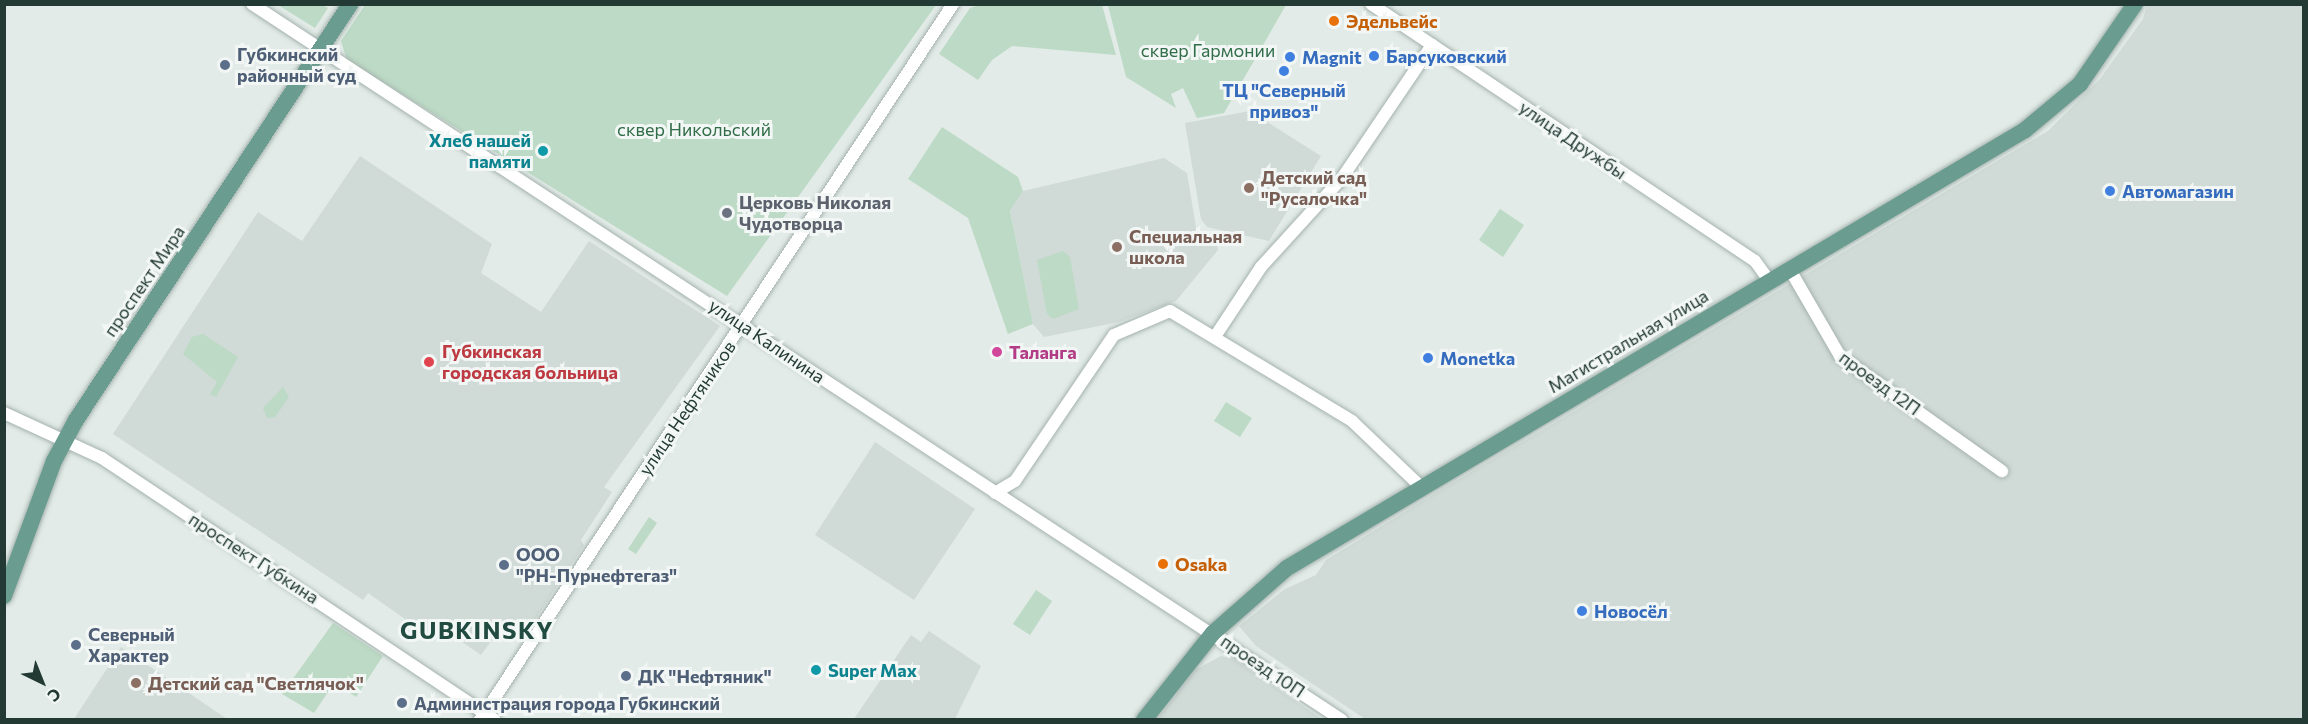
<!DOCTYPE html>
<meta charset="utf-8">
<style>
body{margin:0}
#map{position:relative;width:2308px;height:724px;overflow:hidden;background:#e2ebe7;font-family:Commissioner,sans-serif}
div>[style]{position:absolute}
.built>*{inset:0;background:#d0dad6}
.green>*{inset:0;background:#bcdac5}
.roads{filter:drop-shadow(0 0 2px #a5b2ae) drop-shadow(0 0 2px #a5b2ae)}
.minor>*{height:12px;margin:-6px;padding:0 6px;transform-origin:6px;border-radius:6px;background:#fff}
.major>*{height:16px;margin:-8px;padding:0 8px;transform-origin:8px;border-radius:8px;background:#6a9c90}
.dots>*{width:16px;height:16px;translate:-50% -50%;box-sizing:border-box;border:3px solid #f2f7f5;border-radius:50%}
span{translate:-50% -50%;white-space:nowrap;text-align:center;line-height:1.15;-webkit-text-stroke:6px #f2f7f5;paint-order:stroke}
.food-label{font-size:18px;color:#c56008;font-weight:700}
.left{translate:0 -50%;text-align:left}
.park-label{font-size:18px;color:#316d49}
.service-label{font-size:18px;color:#4e5e75;font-weight:700}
.shop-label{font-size:18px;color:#366cbe;font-weight:700}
.street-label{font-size:18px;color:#233a34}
.culture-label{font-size:18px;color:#0d838f;font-weight:700}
.right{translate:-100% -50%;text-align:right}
.education-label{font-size:18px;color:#785e54;font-weight:700}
.worship-label{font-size:18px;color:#5b616d;font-weight:700}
.health-label{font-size:18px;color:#be3a42;font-weight:700}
.hotel-label{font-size:18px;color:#b23c85;font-weight:700}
.district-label{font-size:24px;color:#214a40;font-weight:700;letter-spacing:1.5px}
.frame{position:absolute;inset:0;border:6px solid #233a34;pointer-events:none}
.north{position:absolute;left:12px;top:652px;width:60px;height:60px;-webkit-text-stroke:4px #f2f7f5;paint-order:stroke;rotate:137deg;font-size:16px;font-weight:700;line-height:24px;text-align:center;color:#233a34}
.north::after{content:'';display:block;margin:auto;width:21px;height:27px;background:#233a34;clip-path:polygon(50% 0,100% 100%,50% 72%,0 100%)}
</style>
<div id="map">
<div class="built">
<i style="clip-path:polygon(2147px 5px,2303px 5px,2303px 719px,1365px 719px,1256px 646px,1239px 626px,1285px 589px,1316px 575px,1326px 560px,1434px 494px,2048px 131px,2100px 79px,2143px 19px)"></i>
<i style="clip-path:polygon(1250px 111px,1321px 156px,1269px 241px,1207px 227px,1201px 219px,1185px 123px)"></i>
<i style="clip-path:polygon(360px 156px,492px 244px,481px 273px,541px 312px,589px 241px,720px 326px,604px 487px,612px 492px,581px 540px,584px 545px,523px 638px,494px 637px,481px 655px,440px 627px,432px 638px,368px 593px,363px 600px,113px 434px,258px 212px,302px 241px)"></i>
<i style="clip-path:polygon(1164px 158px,1187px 173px,1199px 245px,1217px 244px,1218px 250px,1176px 301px,1119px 322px,1044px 337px,1033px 324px,1010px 209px,1023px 191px)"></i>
<i style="clip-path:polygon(875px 442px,975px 509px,914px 600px,815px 535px)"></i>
<i style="clip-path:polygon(929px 631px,981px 666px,955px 719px,854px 719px,911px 635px,921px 642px)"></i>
<i style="clip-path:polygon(121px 647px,227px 719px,74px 719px)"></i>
<i style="clip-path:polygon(1221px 656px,1233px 659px,1322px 719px,1157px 720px,1195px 670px)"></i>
</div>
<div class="green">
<i style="clip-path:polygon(982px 4px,1102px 5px,1116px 55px,1012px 46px,992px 60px,978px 80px,939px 54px,970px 8px)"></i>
<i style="clip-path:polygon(278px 5px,322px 5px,328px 8px,315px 28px)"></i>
<i style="clip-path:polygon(365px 5px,936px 5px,727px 296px,347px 60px,341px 41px)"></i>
<i style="clip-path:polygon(1108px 5px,1108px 4px,1286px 5px,1224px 113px,1197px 118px,1183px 88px,1171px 94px,1176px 108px,1126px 77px)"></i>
<i style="clip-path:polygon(942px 127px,1018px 177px,1023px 191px,1010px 210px,1033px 324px,1008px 334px,968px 218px,908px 179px)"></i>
<i style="clip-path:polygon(1500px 209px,1524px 225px,1503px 257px,1479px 240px)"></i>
<i style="clip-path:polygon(1063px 251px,1070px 257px,1079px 309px,1053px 319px,1047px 314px,1037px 260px)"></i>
<i style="clip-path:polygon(203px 334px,238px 357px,216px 397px,210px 394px,217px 382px,183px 354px,192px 337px)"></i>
<i style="clip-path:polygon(283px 387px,289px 397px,275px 417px,267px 418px,263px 408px)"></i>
<i style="clip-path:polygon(1226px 402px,1252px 418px,1240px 437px,1214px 421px)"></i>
<i style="clip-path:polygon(649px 517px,657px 523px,636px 554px,628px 549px)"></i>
<i style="clip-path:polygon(1036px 590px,1052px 601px,1030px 635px,1013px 624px)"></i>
<i style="clip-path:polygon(333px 623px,383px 656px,356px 697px,334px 683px,314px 713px,282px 694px)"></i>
</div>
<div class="roads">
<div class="minor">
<i style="left:252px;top:4px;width:1304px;rotate:33.3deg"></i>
<i style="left:1371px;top:4px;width:462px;rotate:33.8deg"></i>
<i style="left:1755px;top:261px;width:24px;rotate:54deg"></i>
<i style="left:1789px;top:268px;width:102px;rotate:59.9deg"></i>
<i style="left:1840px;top:356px;width:199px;rotate:35.4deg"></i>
<i style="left:1216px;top:335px;width:82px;rotate:-56.5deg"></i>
<i style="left:1261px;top:267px;width:120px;rotate:-47.7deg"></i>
<i style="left:1342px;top:178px;width:161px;rotate:-55.9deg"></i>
<i style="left:4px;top:413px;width:108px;rotate:24.7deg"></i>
<i style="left:102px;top:458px;width:472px;rotate:33.7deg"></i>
<i style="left:995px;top:493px;width:23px;rotate:-31deg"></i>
<i style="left:1015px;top:481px;width:176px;rotate:-55.9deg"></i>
<i style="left:1114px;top:335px;width:61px;rotate:-23.2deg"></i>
<i style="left:1170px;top:311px;width:213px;rotate:31.1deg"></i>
<i style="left:1352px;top:421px;width:95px;rotate:43.7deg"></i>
<i style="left:480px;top:720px;width:858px;rotate:-56.55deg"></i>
</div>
<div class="major">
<i style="left:4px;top:596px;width:144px;rotate:-69.7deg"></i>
<i style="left:54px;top:461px;width:47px;rotate:-61.8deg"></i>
<i style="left:76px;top:420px;width:498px;rotate:-56.6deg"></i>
<i style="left:1144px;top:720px;width:111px;rotate:-51.6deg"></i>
<i style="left:1213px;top:633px;width:98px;rotate:-41.3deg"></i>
<i style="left:1287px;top:568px;width:858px;rotate:-30.69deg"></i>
<i style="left:2025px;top:130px;width:72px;rotate:-39.9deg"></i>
<i style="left:2080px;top:84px;width:97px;rotate:-55.5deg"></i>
</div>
</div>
<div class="dots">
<i style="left:1334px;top:21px;background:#e8710a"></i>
<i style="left:1374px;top:56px;background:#3f7fe0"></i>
<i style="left:1290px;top:57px;background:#3f7fe0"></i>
<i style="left:225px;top:65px;background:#5c6f8a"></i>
<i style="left:1284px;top:71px;background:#3f7fe0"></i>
<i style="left:543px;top:151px;background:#0f9aa8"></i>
<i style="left:1249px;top:188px;background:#8d6e63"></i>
<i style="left:2110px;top:191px;background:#3f7fe0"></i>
<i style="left:727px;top:213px;background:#6b7280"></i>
<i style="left:1117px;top:247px;background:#8d6e63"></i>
<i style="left:997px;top:352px;background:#d1479c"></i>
<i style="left:1428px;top:358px;background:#3f7fe0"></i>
<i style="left:429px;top:362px;background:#e0444e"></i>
<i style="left:1163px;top:564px;background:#e8710a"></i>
<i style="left:504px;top:565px;background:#5c6f8a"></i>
<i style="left:1582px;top:611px;background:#3f7fe0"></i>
<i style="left:76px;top:645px;background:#5c6f8a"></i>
<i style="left:816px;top:670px;background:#0f9aa8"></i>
<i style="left:626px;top:676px;background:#5c6f8a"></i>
<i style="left:136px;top:683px;background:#8d6e63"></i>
<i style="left:402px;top:703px;background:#5c6f8a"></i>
</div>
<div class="food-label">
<span class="left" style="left:1346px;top:21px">Эдельвейс</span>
<span class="left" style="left:1175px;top:564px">Osaka</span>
</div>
<div class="park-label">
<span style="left:1208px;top:50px">сквер Гармонии</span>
<span style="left:694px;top:129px">сквер Никольский</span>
</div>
<div class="service-label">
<span class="left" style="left:237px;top:65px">Губкинский<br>районный суд</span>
<span class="left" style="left:516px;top:565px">ООО<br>"РН-Пурнефтегаз"</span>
<span class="left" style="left:88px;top:645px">Северный<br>Характер</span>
<span class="left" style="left:638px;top:676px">ДК "Нефтяник"</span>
<span class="left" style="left:414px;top:703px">Администрация города Губкинский</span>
</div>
<div class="shop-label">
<span class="left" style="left:1386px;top:56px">Барсуковский</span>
<span class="left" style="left:1302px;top:57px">Magnit</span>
<span style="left:1284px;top:101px">ТЦ "Северный<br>привоз"</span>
<span class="left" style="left:2122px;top:191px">Автомагазин</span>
<span class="left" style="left:1440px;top:358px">Monetka</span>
<span class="left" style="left:1594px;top:611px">Новосёл</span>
</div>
<div class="street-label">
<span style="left:1573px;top:140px;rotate:34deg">улица Дружбы</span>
<span style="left:144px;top:281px;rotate:-56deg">проспект Мира</span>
<span style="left:767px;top:341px;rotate:34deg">улица Калинина</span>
<span style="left:1628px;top:341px;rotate:-31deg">Магистральная улица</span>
<span style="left:1880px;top:383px;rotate:36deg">проезд 12П</span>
<span style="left:687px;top:408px;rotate:-56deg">улица Нефтяников</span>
<span style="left:254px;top:558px;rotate:33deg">проспект Губкина</span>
<span style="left:1263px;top:666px;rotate:34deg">проезд 10П</span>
</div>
<div class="culture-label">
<span class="right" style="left:531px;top:151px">Хлеб нашей<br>памяти</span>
<span class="left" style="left:828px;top:670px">Super Max</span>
</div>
<div class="education-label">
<span class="left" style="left:1261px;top:188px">Детский сад<br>"Русалочка"</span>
<span class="left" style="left:1129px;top:247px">Специальная<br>школа</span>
<span class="left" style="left:148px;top:683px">Детский сад "Светлячок"</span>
</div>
<div class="worship-label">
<span class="left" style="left:739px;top:213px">Церковь Николая<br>Чудотворца</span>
</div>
<div class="health-label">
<span class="left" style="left:442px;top:362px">Губкинская<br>городская больница</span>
</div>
<div class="hotel-label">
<span class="left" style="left:1009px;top:352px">Таланга</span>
</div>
<div class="district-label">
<span style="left:477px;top:630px">GUBKINSKY</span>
</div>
<div class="frame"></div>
<div class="north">С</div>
</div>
